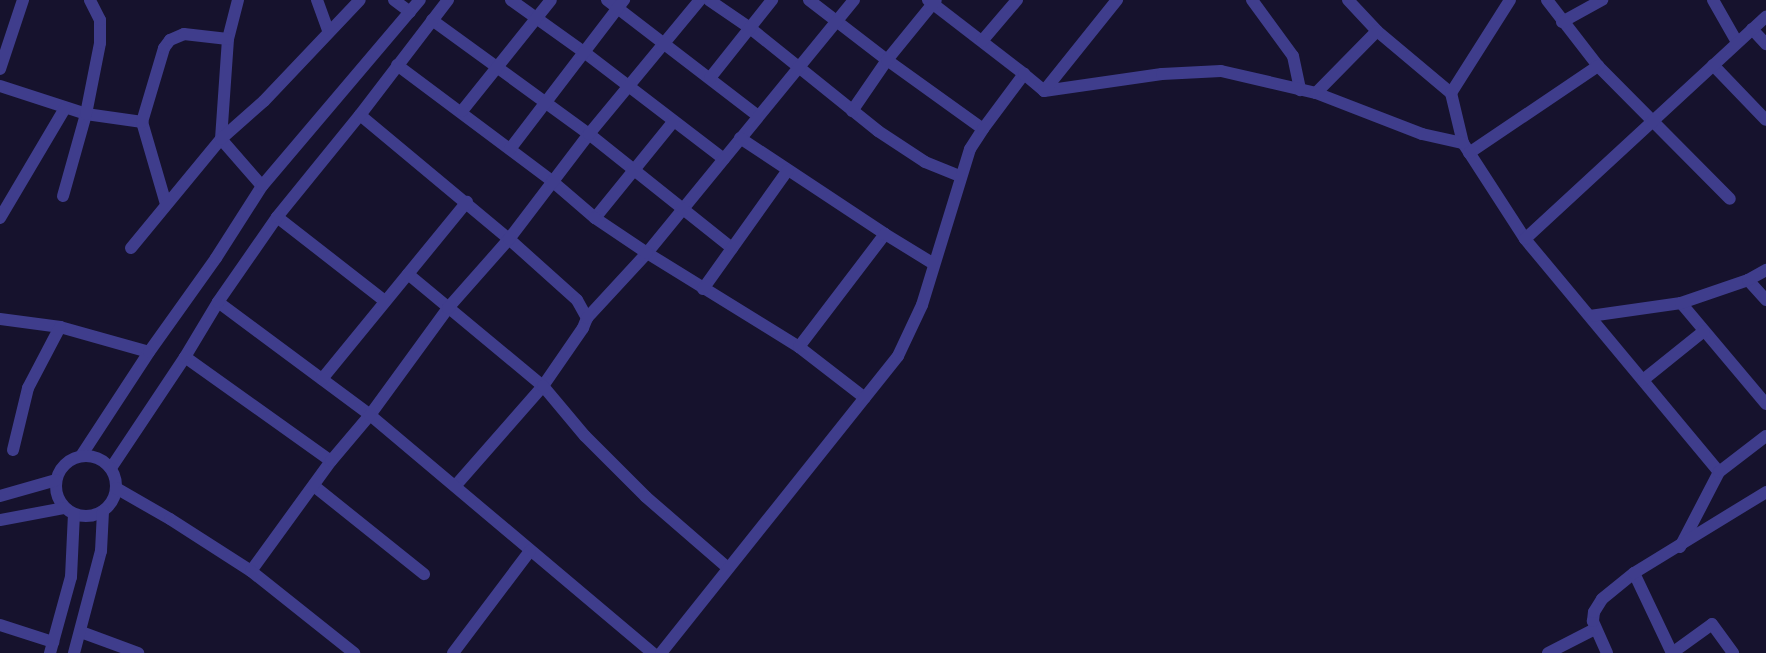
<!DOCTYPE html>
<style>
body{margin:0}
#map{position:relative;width:1766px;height:653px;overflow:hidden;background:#16122d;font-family:"Roboto Condensed",sans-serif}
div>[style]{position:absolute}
.minor>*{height:12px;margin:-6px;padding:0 6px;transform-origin:6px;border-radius:6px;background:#3f3d8c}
.tertiary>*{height:12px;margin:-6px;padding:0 6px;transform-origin:6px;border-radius:6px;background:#3f3d8c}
.tertiary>.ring{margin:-6px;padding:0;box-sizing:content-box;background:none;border:12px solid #3f3d8c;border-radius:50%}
span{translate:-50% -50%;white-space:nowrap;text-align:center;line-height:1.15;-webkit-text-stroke:5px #16122d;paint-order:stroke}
</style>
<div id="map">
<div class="minor">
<i style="left:238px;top:0;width:40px;rotate:104.4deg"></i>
<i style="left:228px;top:39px;width:100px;rotate:94deg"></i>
<i style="left:221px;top:139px;width:62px;rotate:48.9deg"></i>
<i style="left:317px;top:0;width:33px;rotate:70deg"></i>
<i style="left:394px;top:0;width:20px;rotate:37deg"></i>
<i style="left:511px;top:0;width:90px;rotate:35.5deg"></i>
<i style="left:584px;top:52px;width:176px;rotate:37.4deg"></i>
<i style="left:607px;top:0;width:190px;rotate:37.5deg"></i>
<i style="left:709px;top:0;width:50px;rotate:34.3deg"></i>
<i style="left:750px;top:28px;width:164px;rotate:38.8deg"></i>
<i style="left:878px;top:131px;width:56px;rotate:33.4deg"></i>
<i style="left:925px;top:162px;width:38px;rotate:22deg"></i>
<i style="left:809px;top:0;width:98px;rotate:37.6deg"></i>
<i style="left:887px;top:60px;width:118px;rotate:35.7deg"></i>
<i style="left:854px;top:0;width:327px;rotate:129.3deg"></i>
<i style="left:647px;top:253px;width:179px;rotate:31.7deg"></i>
<i style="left:799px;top:347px;width:83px;rotate:37.7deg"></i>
<i style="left:928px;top:0;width:121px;rotate:37.6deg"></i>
<i style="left:1252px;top:0;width:69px;rotate:53.8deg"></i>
<i style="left:1293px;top:56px;width:35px;rotate:78deg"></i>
<i style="left:1348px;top:0;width:42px;rotate:46.9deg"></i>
<i style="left:1377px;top:31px;width:97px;rotate:40deg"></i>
<i style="left:1451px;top:93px;width:51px;rotate:76.5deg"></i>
<i style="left:1463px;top:143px;width:114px;rotate:57.1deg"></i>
<i style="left:1525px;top:239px;width:303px;rotate:50.2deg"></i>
<i style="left:1547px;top:0;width:83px;rotate:52.3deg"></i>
<i style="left:1598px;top:66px;width:187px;rotate:45.2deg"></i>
<i style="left:1713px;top:0;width:48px;rotate:60.3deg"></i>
<i style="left:432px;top:20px;width:194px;rotate:36deg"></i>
<i style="left:589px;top:134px;width:183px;rotate:38.6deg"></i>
<i style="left:1562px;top:22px;width:46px;rotate:-28.8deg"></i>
<i style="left:1752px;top:29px;width:21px;rotate:47deg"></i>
<i style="left:982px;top:41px;width:54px;rotate:-49.5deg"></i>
<i style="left:397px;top:65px;width:194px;rotate:36.8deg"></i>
<i style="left:552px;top:181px;width:57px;rotate:40.7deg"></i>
<i style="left:595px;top:218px;width:124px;rotate:-50.9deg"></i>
<i style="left:1713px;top:65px;width:76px;rotate:46.1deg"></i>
<i style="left:0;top:69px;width:73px;rotate:-71.6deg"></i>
<i style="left:710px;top:78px;width:100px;rotate:-51.5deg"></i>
<i style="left:0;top:86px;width:90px;rotate:18deg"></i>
<i style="left:86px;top:114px;width:57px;rotate:8.1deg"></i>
<i style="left:1044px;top:91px;width:119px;rotate:-8.2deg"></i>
<i style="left:1162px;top:74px;width:59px;rotate:-2.9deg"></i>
<i style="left:1221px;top:71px;width:98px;rotate:13deg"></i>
<i style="left:1316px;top:93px;width:114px;rotate:21.1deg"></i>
<i style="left:1422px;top:134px;width:42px;rotate:12.4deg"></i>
<i style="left:1316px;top:93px;width:87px;rotate:-45.5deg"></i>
<i style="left:1451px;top:93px;width:110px;rotate:-57.6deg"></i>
<i style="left:462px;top:111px;width:142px;rotate:-51.3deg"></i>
<i style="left:852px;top:111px;width:62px;rotate:-55.5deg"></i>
<i style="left:887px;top:60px;width:77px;rotate:-50.8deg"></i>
<i style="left:360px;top:115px;width:194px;rotate:39.8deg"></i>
<i style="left:509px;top:239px;width:91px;rotate:41.9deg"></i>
<i style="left:577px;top:300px;width:21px;rotate:61deg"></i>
<i style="left:587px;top:318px;width:11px;rotate:112deg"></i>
<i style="left:583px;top:328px;width:70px;rotate:124.6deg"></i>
<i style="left:543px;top:386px;width:133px;rotate:131.3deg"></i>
<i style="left:740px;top:138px;width:174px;rotate:33.5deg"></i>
<i style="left:885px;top:234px;width:142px;rotate:127.3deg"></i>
<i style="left:510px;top:149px;width:188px;rotate:-52.6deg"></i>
<i style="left:1469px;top:153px;width:156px;rotate:-34deg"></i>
<i style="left:63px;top:196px;width:85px;rotate:-74.3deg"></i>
<i style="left:86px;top:114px;width:72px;rotate:-78.8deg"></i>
<i style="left:100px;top:43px;width:23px;rotate:-90deg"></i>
<i style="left:100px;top:20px;width:22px;rotate:-117deg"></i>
<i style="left:166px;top:204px;width:85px;rotate:-106.3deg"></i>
<i style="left:142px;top:122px;width:77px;rotate:-73.4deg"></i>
<i style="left:164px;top:48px;width:10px;rotate:-53deg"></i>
<i style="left:170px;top:40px;width:15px;rotate:-23deg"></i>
<i style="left:184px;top:34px;width:44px;rotate:6.5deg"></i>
<i style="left:277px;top:217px;width:137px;rotate:37.9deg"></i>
<i style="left:0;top:218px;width:128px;rotate:-59.4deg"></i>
<i style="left:885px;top:234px;width:57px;rotate:31.5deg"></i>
<i style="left:1525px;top:239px;width:328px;rotate:-42.7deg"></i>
<i style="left:131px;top:248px;width:141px;rotate:-50.5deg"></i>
<i style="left:221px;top:139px;width:57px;rotate:-41.5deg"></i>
<i style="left:264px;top:101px;width:139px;rotate:-46.5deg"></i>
<i style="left:408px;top:274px;width:175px;rotate:39.7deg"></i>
<i style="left:543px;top:386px;width:65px;rotate:50deg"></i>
<i style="left:585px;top:436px;width:86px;rotate:45deg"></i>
<i style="left:646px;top:497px;width:108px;rotate:40.9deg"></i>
<i style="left:1748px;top:280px;width:27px;rotate:48deg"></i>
<i style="left:703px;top:289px;width:146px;rotate:-54.5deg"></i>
<i style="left:218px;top:302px;width:189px;rotate:36.6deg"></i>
<i style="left:370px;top:415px;width:370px;rotate:40.1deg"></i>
<i style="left:1681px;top:303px;width:132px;rotate:49.9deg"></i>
<i style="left:1590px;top:316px;width:92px;rotate:-8.1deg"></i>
<i style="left:1681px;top:303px;width:71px;rotate:-18.9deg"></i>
<i style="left:1748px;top:280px;width:21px;rotate:-29deg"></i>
<i style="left:587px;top:318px;width:88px;rotate:-47.3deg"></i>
<i style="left:647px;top:253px;width:63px;rotate:-146.1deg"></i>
<i style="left:0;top:319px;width:61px;rotate:7.6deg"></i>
<i style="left:60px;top:327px;width:92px;rotate:15.7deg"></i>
<i style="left:185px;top:357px;width:179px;rotate:35.5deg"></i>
<i style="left:322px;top:379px;width:229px;rotate:-50.7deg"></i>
<i style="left:1643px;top:380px;width:78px;rotate:-38.8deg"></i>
<i style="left:13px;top:450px;width:64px;rotate:-76.4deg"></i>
<i style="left:28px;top:388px;width:69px;rotate:-62.3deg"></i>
<i style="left:81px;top:456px;width:124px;rotate:-56.8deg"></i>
<i style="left:149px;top:352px;width:115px;rotate:-54.5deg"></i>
<i style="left:216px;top:258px;width:85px;rotate:-57.4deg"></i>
<i style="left:262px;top:186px;width:244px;rotate:-49.7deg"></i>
<i style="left:111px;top:468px;width:133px;rotate:-56.3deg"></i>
<i style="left:185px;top:357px;width:64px;rotate:-59deg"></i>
<i style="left:218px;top:302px;width:103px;rotate:-55.2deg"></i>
<i style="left:277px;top:217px;width:132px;rotate:-50.9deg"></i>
<i style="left:360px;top:115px;width:145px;rotate:-52.6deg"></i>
<i style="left:314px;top:486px;width:141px;rotate:38.7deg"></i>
<i style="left:1680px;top:547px;width:85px;rotate:-62.5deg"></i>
<i style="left:1719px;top:472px;width:59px;rotate:-37.5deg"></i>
<i style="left:251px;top:571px;width:136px;rotate:-54deg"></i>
<i style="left:331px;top:461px;width:60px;rotate:-49.7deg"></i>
<i style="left:370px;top:415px;width:132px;rotate:-53.9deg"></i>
<i style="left:448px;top:308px;width:92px;rotate:-48.5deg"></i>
<i style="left:509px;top:239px;width:132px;rotate:-52.7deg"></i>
<i style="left:589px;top:134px;width:174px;rotate:-50.4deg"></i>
<i style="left:1634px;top:573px;width:89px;rotate:64.6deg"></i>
<i style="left:0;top:625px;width:56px;rotate:17.8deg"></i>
<i style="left:81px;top:632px;width:61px;rotate:20.2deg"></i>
<i style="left:453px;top:653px;width:128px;rotate:-53deg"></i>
<i style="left:661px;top:653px;width:380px;rotate:-51.4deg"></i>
<i style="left:898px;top:356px;width:56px;rotate:-64.8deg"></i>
<i style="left:922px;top:305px;width:163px;rotate:-72.9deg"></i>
<i style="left:970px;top:149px;width:24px;rotate:-57deg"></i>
<i style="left:983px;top:129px;width:69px;rotate:-53.3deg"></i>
<i style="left:1024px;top:74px;width:26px;rotate:40deg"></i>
<i style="left:1044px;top:91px;width:117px;rotate:-51.3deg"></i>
<i style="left:1548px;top:653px;width:53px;rotate:-27.1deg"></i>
<i style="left:1607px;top:653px;width:35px;rotate:-114deg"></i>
<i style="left:1593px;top:621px;width:9px;rotate:-84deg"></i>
<i style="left:1594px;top:612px;width:15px;rotate:-58deg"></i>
<i style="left:1602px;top:599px;width:41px;rotate:-39.1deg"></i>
<i style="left:1634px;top:573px;width:155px;rotate:-31.5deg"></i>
<i style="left:1672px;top:653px;width:49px;rotate:-35.9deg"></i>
<i style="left:1712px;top:624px;width:36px;rotate:54deg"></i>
</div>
<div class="tertiary">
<i class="ring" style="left:56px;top:456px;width:48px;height:48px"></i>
<i style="left:116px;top:488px;width:62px;rotate:29.9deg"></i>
<i style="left:170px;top:519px;width:96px;rotate:32.7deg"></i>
<i style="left:251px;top:571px;width:132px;rotate:38.5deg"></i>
<i style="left:0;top:496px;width:58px;rotate:-15.9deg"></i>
<i style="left:0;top:520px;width:66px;rotate:-10.5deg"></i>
<i style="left:50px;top:653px;width:79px;rotate:-74.6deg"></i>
<i style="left:71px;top:577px;width:63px;rotate:-87.3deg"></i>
<i style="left:74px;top:653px;width:106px;rotate:-75.2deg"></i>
<i style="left:101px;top:551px;width:40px;rotate:-87.1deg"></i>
</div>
</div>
